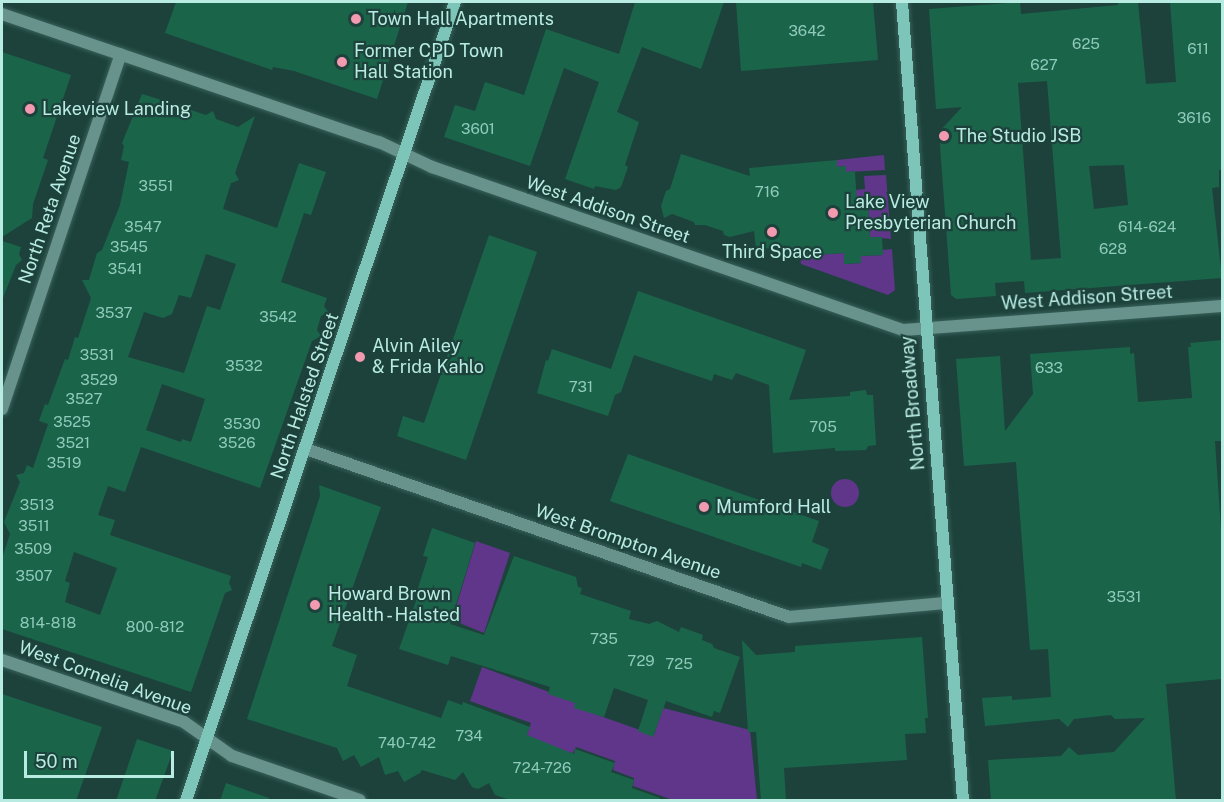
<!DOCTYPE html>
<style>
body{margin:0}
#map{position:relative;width:1224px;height:802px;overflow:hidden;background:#1d423c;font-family:"Public Sans",sans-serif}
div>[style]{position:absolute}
.green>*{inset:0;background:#5f368a}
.round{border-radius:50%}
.building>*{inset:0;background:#1a6549}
.roads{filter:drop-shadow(0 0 2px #39615a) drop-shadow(0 0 2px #39615a)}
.minor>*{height:12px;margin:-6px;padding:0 6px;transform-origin:6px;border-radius:6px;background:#67938c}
.tertiary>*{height:12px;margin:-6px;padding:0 6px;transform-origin:6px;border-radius:6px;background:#67938c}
.secondary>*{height:12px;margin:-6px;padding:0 6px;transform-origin:6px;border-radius:6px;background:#7ec5b9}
.dots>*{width:16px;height:16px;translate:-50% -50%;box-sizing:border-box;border:3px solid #1d423c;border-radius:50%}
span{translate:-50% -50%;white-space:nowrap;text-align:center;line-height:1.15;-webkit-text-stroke:4.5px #1d423c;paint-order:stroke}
.number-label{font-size:15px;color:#90cabc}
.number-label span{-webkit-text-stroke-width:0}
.poi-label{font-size:18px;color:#b8ece3}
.left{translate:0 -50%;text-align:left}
.street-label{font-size:18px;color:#b8ece3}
.frame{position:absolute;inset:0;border:3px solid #b8ece3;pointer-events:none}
.scale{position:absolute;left:24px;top:751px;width:150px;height:27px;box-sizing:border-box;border:3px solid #b8ece3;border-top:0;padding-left:8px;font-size:18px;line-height:21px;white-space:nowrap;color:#b8ece3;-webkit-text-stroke:4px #1d423c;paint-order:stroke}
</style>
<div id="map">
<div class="green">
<i style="clip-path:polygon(884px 155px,885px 170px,846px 172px,846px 166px,837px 167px,837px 160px)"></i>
<i style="clip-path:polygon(886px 175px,891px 239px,870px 237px,868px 207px,848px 208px,855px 190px,865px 189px,864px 176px)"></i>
<i style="clip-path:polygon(892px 249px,895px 290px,888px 295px,801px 264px,800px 256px,844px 253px,844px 264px,861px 263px,861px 256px,883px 255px,883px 250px)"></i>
<i class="round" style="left:831px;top:479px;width:28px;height:28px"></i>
<i style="clip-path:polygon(476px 541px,510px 553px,484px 633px,452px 620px)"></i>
<i style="clip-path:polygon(482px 667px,576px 702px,575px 707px,654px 735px,663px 708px,750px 730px,757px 800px,673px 800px,633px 786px,634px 778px,613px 770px,615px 761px,576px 747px,573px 753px,565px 752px,526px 738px,531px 723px,470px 701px)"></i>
</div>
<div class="building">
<i style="clip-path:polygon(176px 2px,408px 2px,377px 99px,294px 71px,273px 67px,272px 70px,165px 33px)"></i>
<i style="clip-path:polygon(635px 2px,724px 2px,701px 69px,642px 47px,617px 112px,639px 122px,625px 165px,628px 167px,621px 187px,616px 190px,595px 186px,594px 189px,565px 179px,599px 82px,564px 68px,530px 166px,444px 137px,455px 105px,475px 111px,485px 82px,524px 95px,546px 29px,619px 54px)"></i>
<i style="clip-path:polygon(736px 2px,873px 2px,878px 60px,741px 71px)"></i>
<i style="clip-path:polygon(evenodd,1020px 2px,1021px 14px,1118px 5px,1118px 2px,1138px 2px,1146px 84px,1176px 82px,1170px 2px,1222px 2px,1222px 170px,1219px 170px,1219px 187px,1212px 188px,1222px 278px,1025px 293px,1024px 281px,995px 283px,996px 296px,956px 299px,951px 295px,939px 132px,962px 107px,936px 109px,929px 9px,1020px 2px,1047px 81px,1061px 258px,1031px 260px,1018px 83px,1047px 81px,1020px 2px,1124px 165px,1128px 205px,1094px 209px,1089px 166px,1124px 165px)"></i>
<i style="clip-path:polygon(2px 52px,71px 75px,43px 158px,48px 160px,33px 204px,32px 218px,2px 237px)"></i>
<i style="clip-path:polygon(evenodd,142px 94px,178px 105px,184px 103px,188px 109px,206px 115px,213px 111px,216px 119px,238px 127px,255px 116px,235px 173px,239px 180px,231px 183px,223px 209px,277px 228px,299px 163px,326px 172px,311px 215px,304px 213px,281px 282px,327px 298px,324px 306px,328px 312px,321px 316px,317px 330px,321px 336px,312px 341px,260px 488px,141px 447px,125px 492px,108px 486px,98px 515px,115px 520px,110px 535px,231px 576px,229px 583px,232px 590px,225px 593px,191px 692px,2px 629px,2px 558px,10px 534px,4px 522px,20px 482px,16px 475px,24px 473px,27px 465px,33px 468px,48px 424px,39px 421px,45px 404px,48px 405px,65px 359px,68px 360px,75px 337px,78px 338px,91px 298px,82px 280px,89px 280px,97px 253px,102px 250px,120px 205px,129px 162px,121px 160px,124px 146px,122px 143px,142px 94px,206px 254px,236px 264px,220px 310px,207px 306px,184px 373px,128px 357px,144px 312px,163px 318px,172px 314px,179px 295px,191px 298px,206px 254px,142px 94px,162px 384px,205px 399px,191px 442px,182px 439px,181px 442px,146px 430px,162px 384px,142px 94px,74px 552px,117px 568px,100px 615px,65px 602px,70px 583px,65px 581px,74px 552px)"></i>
<i style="clip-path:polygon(681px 154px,750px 176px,749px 168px,837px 160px,837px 167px,846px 166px,846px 172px,855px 171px,857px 207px,868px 207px,870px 237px,882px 237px,883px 255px,861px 256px,861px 263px,844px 264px,844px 253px,786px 257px,785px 247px,756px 249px,754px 231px,730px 237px,724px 235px,723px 231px,705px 225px,695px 225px,694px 222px,672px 214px,664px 218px,661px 206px,666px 191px,670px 189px)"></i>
<i style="clip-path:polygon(489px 235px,537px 252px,466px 460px,397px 436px,403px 416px,424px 423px)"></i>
<i style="clip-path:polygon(2px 241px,21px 247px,19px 254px,22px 260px,16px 265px,3px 298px)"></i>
<i style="clip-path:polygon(638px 291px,806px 350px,789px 400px,850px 396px,850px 392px,866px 390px,867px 395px,873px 395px,876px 445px,868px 446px,866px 450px,835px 451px,835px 448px,773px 453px,769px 385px,736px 373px,732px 380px,714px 374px,712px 381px,634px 355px,621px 392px,615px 395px,608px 416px,537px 393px,546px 360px,548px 361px,552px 349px,611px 369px)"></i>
<i style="clip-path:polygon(1222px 340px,1222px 441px,1215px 441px,1222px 544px,1222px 679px,1166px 684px,1176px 801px,991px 801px,988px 760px,1061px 756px,1069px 747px,1078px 755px,1114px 752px,1145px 718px,1115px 719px,1111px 715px,1074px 719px,1068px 727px,1059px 719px,985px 726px,982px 698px,1012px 696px,1012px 700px,1051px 697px,1048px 649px,1030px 650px,1016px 462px,964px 466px,956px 359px,1000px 356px,1005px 431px,1033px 394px,1030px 354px,1130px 347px,1130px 354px,1134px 353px,1138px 402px,1192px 398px,1188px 347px,1191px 347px,1190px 343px)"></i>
<i style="clip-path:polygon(628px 454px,819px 521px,812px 542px,829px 549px,821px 570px,802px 563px,801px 567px,610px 501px)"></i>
<i style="clip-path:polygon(319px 485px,381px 507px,332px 646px,357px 655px,347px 686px,441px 718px,448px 700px,462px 705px,463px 702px,530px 727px,527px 735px,574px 754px,575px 749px,615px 763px,611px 772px,634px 780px,632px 788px,660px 798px,660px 801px,513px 801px,495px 795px,489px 783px,478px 789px,472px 787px,463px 772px,455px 780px,422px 770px,420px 773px,404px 782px,398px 771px,385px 775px,379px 757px,361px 767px,354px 755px,343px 761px,337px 748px,247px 719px,320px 496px)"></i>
<i style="clip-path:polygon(432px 528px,475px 543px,450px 624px,484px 635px,514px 556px,576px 577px,578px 587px,582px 588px,580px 594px,631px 611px,629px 619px,649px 624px,657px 621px,679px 632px,681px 627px,703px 635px,702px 640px,712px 644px,714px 648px,740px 657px,720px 713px,714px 711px,712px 717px,666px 701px,653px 737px,638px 731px,648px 700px,614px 688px,604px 717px,574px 708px,575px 703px,548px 694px,550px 687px,451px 656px,448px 665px,399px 649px,418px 595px,416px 594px,428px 557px,423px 556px)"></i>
<i style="clip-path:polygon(922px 637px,928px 718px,925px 718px,926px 733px,905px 734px,907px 760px,784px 768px,786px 801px,761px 801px,756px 732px,748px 732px,742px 640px,756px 655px,795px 652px,795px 646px)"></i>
<i style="clip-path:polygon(2px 694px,102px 727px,76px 801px,2px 801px)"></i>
<i style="clip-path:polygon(137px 739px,173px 751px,155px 801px,116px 801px)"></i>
<i style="clip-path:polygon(226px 783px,269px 798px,269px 801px,220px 801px)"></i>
</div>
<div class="roads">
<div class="minor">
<i style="left:2px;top:409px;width:374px;rotate:-71.5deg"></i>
<i style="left:306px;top:449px;width:511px;rotate:19.18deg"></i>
<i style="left:789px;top:617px;width:159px;rotate:-5.1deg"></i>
<i style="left:2px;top:660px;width:192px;rotate:18.8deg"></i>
<i style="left:184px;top:722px;width:59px;rotate:35.3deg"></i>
<i style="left:232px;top:756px;width:135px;rotate:19deg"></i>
</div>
<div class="tertiary">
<i style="left:2px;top:14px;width:398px;rotate:18.8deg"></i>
<i style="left:379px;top:142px;width:59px;rotate:25.3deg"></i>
<i style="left:432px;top:167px;width:498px;rotate:19.1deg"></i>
<i style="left:903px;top:330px;width:320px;rotate:-4.3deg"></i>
</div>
<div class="secondary">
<i style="left:902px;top:2px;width:800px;rotate:85.63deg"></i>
<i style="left:186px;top:800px;width:842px;rotate:-71.37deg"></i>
</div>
</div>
<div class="dots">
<i style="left:356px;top:19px;background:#f29ab0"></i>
<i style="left:342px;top:62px;background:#f29ab0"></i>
<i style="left:30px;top:109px;background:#f29ab0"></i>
<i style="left:944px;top:136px;background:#f29ab0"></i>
<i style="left:833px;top:213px;background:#f29ab0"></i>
<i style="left:772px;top:232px;background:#f29ab0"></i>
<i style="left:360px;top:357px;background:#f29ab0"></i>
<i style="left:704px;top:507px;background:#f29ab0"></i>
<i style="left:315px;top:605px;background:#f29ab0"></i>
</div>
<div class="number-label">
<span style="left:807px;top:31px">3642</span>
<span style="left:1086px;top:44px">625</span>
<span style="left:1198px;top:49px">611</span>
<span style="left:1044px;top:65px">627</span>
<span style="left:1194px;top:118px">3616</span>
<span style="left:478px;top:129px">3601</span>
<span style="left:156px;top:186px">3551</span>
<span style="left:767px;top:192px">716</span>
<span style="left:143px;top:227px">3547</span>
<span style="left:1147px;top:227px">614-624</span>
<span style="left:129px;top:247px">3545</span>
<span style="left:1113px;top:249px">628</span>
<span style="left:125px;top:269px">3541</span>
<span style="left:114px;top:313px">3537</span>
<span style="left:278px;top:317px">3542</span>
<span style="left:97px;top:355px">3531</span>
<span style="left:244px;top:366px">3532</span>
<span style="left:1049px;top:368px">633</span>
<span style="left:99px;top:380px">3529</span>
<span style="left:581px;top:387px">731</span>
<span style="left:84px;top:399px">3527</span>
<span style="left:72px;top:422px">3525</span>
<span style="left:242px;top:424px">3530</span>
<span style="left:823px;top:427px">705</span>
<span style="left:73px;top:443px">3521</span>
<span style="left:237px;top:443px">3526</span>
<span style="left:64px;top:463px">3519</span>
<span style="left:37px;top:505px">3513</span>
<span style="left:34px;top:526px">3511</span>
<span style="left:33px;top:549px">3509</span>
<span style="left:34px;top:576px">3507</span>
<span style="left:1124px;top:597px">3531</span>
<span style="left:48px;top:623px">814-818</span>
<span style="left:155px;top:627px">800-812</span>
<span style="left:604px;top:639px">735</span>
<span style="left:641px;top:661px">729</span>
<span style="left:679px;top:664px">725</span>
<span style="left:469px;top:736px">734</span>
<span style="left:407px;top:743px">740-742</span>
<span style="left:542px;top:768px">724-726</span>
</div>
<div class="poi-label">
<span class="left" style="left:368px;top:19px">Town Hall Apartments</span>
<span class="left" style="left:354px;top:62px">Former CPD Town<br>Hall Station</span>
<span class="left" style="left:42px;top:109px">Lakeview Landing</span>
<span class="left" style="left:956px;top:136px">The Studio JSB</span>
<span class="left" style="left:845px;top:213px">Lake View<br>Presbyterian Church</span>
<span style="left:772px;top:252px">Third Space</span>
<span class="left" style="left:372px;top:357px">Alvin Ailey<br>&amp; Frida Kahlo</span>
<span class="left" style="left:716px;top:507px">Mumford Hall</span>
<span class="left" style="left:328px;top:605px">Howard Brown<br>Health - Halsted</span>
</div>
<div class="street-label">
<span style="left:50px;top:209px;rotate:-71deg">North Reta Avenue</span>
<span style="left:608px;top:210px;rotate:19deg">West Addison Street</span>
<span style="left:1087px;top:298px;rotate:-4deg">West Addison Street</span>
<span style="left:305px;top:396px;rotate:-71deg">North Halsted Street</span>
<span style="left:913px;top:403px;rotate:-95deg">North Broadway</span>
<span style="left:628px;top:542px;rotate:19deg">West Brompton Avenue</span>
<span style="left:105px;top:678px;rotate:20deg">West Cornelia Avenue</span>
</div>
<div class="frame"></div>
<div class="scale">50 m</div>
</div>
